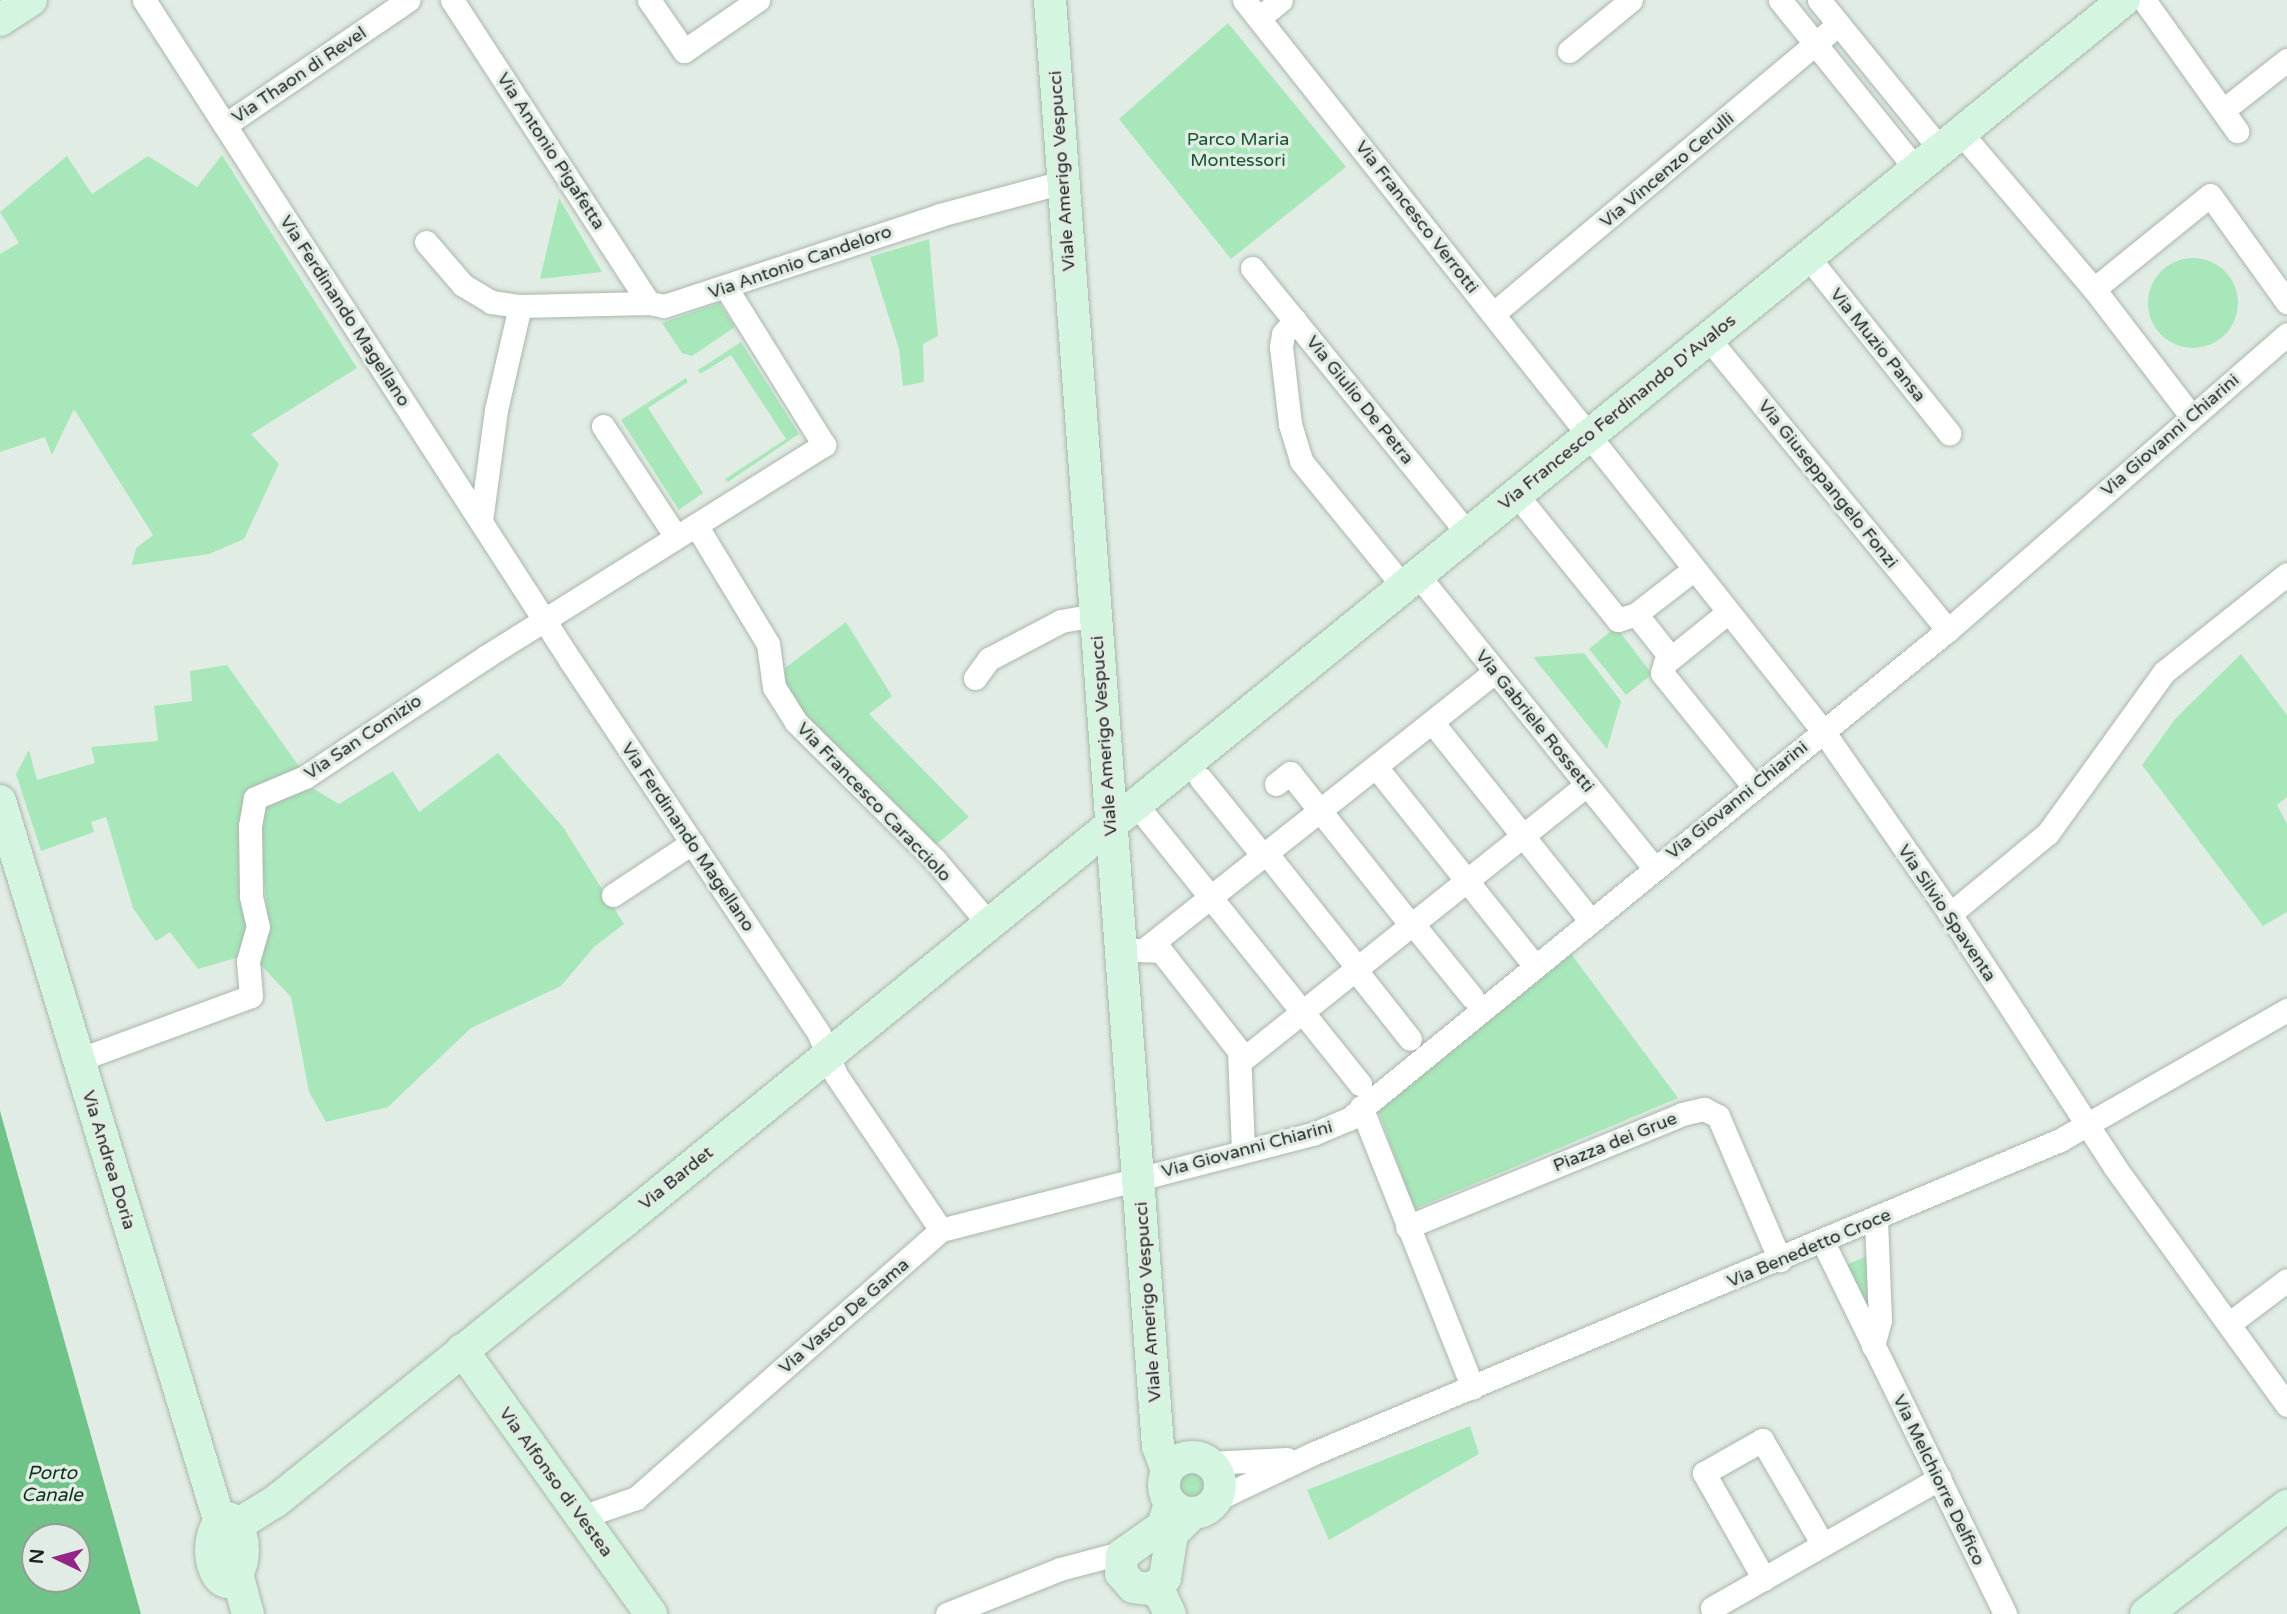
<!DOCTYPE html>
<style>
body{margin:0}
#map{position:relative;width:2287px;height:1614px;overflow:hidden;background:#e1ede4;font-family:"Varela Round",sans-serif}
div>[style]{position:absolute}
.green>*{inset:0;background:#a8e7b9}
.round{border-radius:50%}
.water>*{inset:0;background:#6fc388}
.roads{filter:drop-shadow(0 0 2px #abb6ad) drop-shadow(0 0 2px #abb6ad)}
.street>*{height:23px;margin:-11.5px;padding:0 11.5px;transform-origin:11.5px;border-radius:11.5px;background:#fff}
.secondary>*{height:32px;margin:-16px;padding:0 16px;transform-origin:16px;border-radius:16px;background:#d4f5df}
.secondary>.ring{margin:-16px;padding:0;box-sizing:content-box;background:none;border:32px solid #d4f5df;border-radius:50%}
span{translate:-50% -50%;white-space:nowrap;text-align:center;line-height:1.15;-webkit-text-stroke:7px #e1ede4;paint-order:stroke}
.street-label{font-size:18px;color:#1f2320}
.park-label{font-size:18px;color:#17552f}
.water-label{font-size:19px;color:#0d321a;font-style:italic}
.north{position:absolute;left:21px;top:1523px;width:70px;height:70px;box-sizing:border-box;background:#e1ede4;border:2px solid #939c96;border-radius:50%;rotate:275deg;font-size:19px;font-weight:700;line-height:28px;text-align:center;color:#1f2320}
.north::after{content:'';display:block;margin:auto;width:24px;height:32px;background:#922587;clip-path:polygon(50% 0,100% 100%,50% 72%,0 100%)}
</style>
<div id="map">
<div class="green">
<i style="clip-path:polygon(1228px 23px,1346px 167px,1231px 259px,1119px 119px)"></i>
<i style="clip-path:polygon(222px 155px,357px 368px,251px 434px,279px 464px,244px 539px,209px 554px,132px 565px,136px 548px,153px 535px,74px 409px,52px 455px,45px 437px,0 452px,0 254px,19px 243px,0 212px,67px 156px,92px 194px,148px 156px,197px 187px)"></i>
<i style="clip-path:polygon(559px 198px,602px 272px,540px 279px)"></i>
<i style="clip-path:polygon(929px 239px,938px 336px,923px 344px,924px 382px,903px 386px,899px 349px,870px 257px)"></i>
<i class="round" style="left:2148px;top:258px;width:90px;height:90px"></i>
<i style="clip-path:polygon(719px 303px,735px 327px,692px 356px,682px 353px,662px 323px)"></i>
<i style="clip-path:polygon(741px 342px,799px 434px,728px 482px,725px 479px,786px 439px,731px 355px,700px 374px,698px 370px)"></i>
<i style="clip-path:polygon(686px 378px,688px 382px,648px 408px,703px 493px,679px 510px,621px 420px)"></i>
<i style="clip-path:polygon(846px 622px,892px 696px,869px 714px,969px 817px,932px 848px,784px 693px,785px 668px)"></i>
<i style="clip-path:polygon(1616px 627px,1652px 674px,1626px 695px,1589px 649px)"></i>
<i style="clip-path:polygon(1584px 653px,1621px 701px,1607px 749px,1533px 657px)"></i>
<i style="clip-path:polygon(2241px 654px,2287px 715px,2287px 797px,2277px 805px,2287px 824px,2287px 912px,2263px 926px,2142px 765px,2175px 719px)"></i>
<i style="clip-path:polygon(227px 665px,303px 772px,243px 795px,247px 942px,239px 957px,198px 969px,170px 932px,156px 941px,133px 908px,106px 817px,91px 822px,94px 832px,41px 851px,16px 774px,29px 750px,37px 780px,95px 763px,91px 747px,158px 741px,154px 706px,192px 701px,190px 671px)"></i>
<i style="clip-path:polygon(498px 753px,563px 827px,624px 924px,594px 947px,561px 986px,471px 1028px,388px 1107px,326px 1122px,309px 1092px,291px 997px,258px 962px,267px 911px,258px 825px,269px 800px,312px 788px,339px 804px,393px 771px,419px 812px)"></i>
<i style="clip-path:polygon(1569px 951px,1678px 1098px,1414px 1209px,1378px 1110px)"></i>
<i style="clip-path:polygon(1867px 1256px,1870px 1318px,1844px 1266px)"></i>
<i style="clip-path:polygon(1470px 1426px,1479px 1454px,1329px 1540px,1307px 1490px)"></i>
<i class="round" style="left:1173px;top:1466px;width:38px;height:38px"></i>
</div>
<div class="water">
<i style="clip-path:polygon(evenodd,0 1111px,141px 1614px,0 1614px,0 1111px,35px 1537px,77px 1537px,77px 1579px,35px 1579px,35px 1537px)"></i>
</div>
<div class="roads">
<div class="street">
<i style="left:144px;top:0;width:786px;rotate:57.16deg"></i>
<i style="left:570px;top:660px;width:449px;rotate:56.3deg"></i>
<i style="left:819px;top:1034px;width:44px;rotate:67.5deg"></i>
<i style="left:836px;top:1075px;width:187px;rotate:55.9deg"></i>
<i style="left:452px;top:0;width:361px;rotate:57deg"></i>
<i style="left:649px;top:0;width:62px;rotate:55.5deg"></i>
<i style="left:684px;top:51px;width:90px;rotate:-34.6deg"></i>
<i style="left:1244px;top:0;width:933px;rotate:51.62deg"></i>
<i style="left:1823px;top:731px;width:223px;rotate:55.2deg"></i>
<i style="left:1950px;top:914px;width:301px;rotate:56.9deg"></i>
<i style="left:2114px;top:1166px;width:295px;rotate:54.1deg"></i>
<i style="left:1780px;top:0;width:217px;rotate:51.2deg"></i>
<i style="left:1819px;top:0;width:192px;rotate:50.9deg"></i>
<i style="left:2144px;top:0;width:161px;rotate:54.6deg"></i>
<i style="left:1259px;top:18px;width:28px;rotate:-39deg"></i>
<i style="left:1569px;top:51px;width:80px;rotate:-39.4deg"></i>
<i style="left:2231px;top:104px;width:71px;rotate:-38.2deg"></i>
<i style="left:225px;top:125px;width:222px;rotate:-34.3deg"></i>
<i style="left:1961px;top:133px;width:205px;rotate:49.6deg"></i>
<i style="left:2094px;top:289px;width:160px;rotate:52.6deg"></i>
<i style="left:426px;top:242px;width:57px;rotate:49.3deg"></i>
<i style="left:463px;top:285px;width:33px;rotate:31deg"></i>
<i style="left:491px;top:302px;width:29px;rotate:8deg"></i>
<i style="left:1808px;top:257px;width:226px;rotate:51.3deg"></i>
<i style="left:1252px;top:268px;width:341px;rotate:50.9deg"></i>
<i style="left:2094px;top:289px;width:149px;rotate:-39deg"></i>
<i style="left:2210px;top:195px;width:132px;rotate:54.3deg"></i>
<i style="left:1493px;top:314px;width:451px;rotate:-40deg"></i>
<i style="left:1295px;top:320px;width:18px;rotate:131deg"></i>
<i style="left:1283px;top:334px;width:13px;rotate:99deg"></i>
<i style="left:1281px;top:347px;width:78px;rotate:83.3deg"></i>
<i style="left:1290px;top:424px;width:39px;rotate:73deg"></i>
<i style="left:1301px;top:461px;width:161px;rotate:50.8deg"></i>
<i style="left:1708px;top:338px;width:378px;rotate:50.6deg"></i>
<i style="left:603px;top:426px;width:131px;rotate:56.6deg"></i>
<i style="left:1516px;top:494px;width:162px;rotate:51deg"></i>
<i style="left:1618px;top:620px;width:19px;rotate:-18deg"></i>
<i style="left:1636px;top:614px;width:72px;rotate:-37.7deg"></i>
<i style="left:481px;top:521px;width:112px;rotate:-82.3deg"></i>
<i style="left:496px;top:410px;width:107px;rotate:-77deg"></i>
<i style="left:520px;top:306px;width:129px;rotate:-1.3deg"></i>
<i style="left:649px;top:303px;width:15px;rotate:11deg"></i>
<i style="left:664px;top:306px;width:291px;rotate:-18.2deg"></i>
<i style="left:940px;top:215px;width:127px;rotate:-15deg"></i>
<i style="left:696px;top:525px;width:139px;rotate:58.8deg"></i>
<i style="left:768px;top:644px;width:43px;rotate:82.1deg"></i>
<i style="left:774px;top:687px;width:41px;rotate:57.8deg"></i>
<i style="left:796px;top:722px;width:196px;rotate:44.8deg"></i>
<i style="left:935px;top:860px;width:82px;rotate:49.9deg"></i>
<i style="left:1417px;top:574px;width:376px;rotate:51.1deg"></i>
<i style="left:1727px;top:613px;width:80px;rotate:141.1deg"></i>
<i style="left:1665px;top:663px;width:10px;rotate:107deg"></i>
<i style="left:1662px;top:673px;width:146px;rotate:51.1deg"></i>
<i style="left:1636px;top:614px;width:56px;rotate:51.5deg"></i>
<i style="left:975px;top:678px;width:24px;rotate:-54deg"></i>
<i style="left:989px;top:659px;width:81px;rotate:-27.8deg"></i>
<i style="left:1061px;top:621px;width:35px;rotate:-10deg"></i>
<i style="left:1432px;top:722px;width:255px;rotate:51.4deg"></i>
<i style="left:1376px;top:767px;width:255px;rotate:51.4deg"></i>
<i style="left:1201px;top:779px;width:100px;rotate:51.1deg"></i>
<i style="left:1276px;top:784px;width:18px;rotate:-38deg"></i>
<i style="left:1290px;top:773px;width:193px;rotate:51.5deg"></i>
<i style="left:1135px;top:803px;width:360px;rotate:51.3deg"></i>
<i style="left:1267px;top:854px;width:143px;rotate:51.5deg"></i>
<i style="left:613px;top:895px;width:95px;rotate:-33.4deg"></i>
<i style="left:1950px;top:914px;width:127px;rotate:-39.6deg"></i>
<i style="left:2048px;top:833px;width:198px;rotate:-54.2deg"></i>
<i style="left:2164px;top:672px;width:157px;rotate:-38.5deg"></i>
<i style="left:1412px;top:923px;width:95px;rotate:51deg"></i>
<i style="left:1145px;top:949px;width:446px;rotate:-38.4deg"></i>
<i style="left:1136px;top:950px;width:25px;rotate:2deg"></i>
<i style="left:1161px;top:951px;width:127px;rotate:52deg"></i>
<i style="left:1239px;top:1051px;width:100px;rotate:87.7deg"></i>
<i style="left:1354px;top:968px;width:90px;rotate:51.7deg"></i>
<i style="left:78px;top:1060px;width:184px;rotate:-20.3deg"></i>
<i style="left:251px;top:996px;width:35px;rotate:-95deg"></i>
<i style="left:248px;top:961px;width:35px;rotate:-74deg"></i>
<i style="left:258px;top:927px;width:32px;rotate:-103deg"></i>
<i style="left:251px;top:896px;width:70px;rotate:-90.8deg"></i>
<i style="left:250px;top:826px;width:28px;rotate:-80deg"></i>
<i style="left:255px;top:798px;width:54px;rotate:-22.8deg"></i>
<i style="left:305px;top:777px;width:219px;rotate:-33.6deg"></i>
<i style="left:487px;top:656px;width:398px;rotate:-32.1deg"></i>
<i style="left:824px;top:445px;width:184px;rotate:-121.9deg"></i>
<i style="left:1242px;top:1060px;width:440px;rotate:-38.6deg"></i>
<i style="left:1361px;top:1107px;width:302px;rotate:68.3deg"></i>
<i style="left:1407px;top:1227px;width:297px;rotate:-22.3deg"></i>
<i style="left:1682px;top:1114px;width:23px;rotate:-13deg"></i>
<i style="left:1704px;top:1109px;width:16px;rotate:27deg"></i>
<i style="left:1718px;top:1116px;width:157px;rotate:66.7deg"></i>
<i style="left:1823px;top:1242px;width:414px;rotate:63.9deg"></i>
<i style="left:2230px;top:1323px;width:71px;rotate:-37deg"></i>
<i style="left:1873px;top:1346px;width:27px;rotate:-75deg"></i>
<i style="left:1880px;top:1320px;width:100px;rotate:-92.3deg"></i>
<i style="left:1209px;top:1463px;width:78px;rotate:-2.9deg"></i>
<i style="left:1217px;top:1499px;width:107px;rotate:-25.4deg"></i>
<i style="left:1314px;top:1453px;width:809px;rotate:-22.76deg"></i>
<i style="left:2060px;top:1140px;width:262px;rotate:-29.8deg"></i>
<i style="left:581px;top:1517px;width:58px;rotate:-19.1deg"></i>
<i style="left:636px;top:1498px;width:406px;rotate:-41.3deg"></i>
<i style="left:941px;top:1230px;width:384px;rotate:-14.5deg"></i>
<i style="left:1313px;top:1134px;width:39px;rotate:-23deg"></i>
<i style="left:1349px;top:1119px;width:773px;rotate:-39.23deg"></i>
<i style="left:1948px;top:630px;width:450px;rotate:-41.1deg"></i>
<i style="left:1764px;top:1579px;width:122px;rotate:-119.5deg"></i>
<i style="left:1704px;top:1473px;width:67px;rotate:-29.6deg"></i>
<i style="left:1762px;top:1440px;width:121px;rotate:59.8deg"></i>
<i style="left:1712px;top:1608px;width:262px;rotate:-29.7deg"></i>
<i style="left:947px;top:1614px;width:122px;rotate:-21.7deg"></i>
<i style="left:1060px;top:1569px;width:66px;rotate:-14.9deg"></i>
</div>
<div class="secondary">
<i style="left:1050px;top:0;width:1450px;rotate:85.73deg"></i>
<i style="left:1158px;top:1446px;width:27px;rotate:70deg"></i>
<i style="left:0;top:20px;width:37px;rotate:-33deg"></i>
<i style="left:0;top:801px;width:751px;rotate:73.04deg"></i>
<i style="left:462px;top:1350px;width:325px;rotate:54.4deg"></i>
<i class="ring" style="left:1164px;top:1457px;width:24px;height:24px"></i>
<i style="left:1170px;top:1504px;width:23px;rotate:108deg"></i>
<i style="left:1163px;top:1526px;width:50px;rotate:144.7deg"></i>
<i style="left:1122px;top:1555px;width:18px;rotate:93deg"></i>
<i style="left:1121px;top:1573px;width:18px;rotate:49deg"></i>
<i style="left:1133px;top:1587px;width:19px;rotate:6deg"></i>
<i style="left:1152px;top:1589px;width:17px;rotate:-40deg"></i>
<i style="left:1165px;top:1578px;width:45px;rotate:-81deg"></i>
<i style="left:1172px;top:1534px;width:30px;rotate:-45deg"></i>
<i class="ring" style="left:211px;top:1518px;width:-4px;height:-4px"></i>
<i style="left:237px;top:1525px;width:46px;rotate:-31.6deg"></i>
<i style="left:276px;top:1501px;width:436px;rotate:-38.8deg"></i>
<i style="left:616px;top:1228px;width:1945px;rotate:-39.16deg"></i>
<i style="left:229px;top:1545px;width:72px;rotate:74.6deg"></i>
<i style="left:1152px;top:1589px;width:11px;rotate:34deg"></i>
<i style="left:1161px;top:1595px;width:21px;rotate:65deg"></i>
<i style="left:2146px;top:1614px;width:178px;rotate:-37.5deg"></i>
</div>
</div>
<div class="street-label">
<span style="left:299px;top:75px;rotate:-34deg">Via Thaon di Revel</span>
<span style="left:551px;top:151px;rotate:57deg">Via Antonio Pigafetta</span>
<span style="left:1667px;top:170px;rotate:-40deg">Via Vincenzo Cerulli</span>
<span style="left:1062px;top:171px;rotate:-94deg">Viale Amerigo Vespucci</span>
<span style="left:1417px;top:217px;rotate:52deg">Via Francesco Verrotti</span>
<span style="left:800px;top:262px;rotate:-19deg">Via Antonio Candeloro</span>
<span style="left:345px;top:311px;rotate:57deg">Via Ferdinando Magellano</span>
<span style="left:1878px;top:345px;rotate:51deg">Via Muzio Pansa</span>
<span style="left:1360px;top:400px;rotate:51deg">Via Giulio De Petra</span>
<span style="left:1617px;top:412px;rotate:-39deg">Via Francesco Ferdinando D'Avalos</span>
<span style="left:2170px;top:435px;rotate:-41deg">Via Giovanni Chiarini</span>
<span style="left:1828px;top:484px;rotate:51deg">Via Giuseppangelo Fonzi</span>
<span style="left:1535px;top:721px;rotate:51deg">Via Gabriele Rossetti</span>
<span style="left:1104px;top:736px;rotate:-94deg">Viale Amerigo Vespucci</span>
<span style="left:363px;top:737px;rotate:-34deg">Via San Comizio</span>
<span style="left:1737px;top:800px;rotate:-39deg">Via Giovanni Chiarini</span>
<span style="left:874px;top:802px;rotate:46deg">Via Francesco Caracciolo</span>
<span style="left:688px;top:837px;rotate:56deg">Via Ferdinando Magellano</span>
<span style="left:1947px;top:913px;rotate:56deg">Via Silvio Spaventa</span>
<span style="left:1615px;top:1142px;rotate:-22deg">Piazza dei Grue</span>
<span style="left:1247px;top:1149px;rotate:-15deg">Via Giovanni Chiarini</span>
<span style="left:109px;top:1160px;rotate:73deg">Via Andrea Doria</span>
<span style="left:676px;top:1178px;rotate:-39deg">Via Bardet</span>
<span style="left:1809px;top:1248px;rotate:-23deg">Via Benedetto Croce</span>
<span style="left:1148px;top:1302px;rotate:-94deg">Viale Amerigo Vespucci</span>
<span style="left:844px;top:1316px;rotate:-41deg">Via Vasco De Gama</span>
<span style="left:1939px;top:1480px;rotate:64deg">Via Melchiorre Delfico</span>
<span style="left:556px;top:1482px;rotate:54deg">Via Alfonso di Vestea</span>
</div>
<div class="park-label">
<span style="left:1238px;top:150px">Parco Maria<br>Montessori</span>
</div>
<div class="water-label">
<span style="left:52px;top:1485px">Porto<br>Canale</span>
</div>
<div class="north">N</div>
</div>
